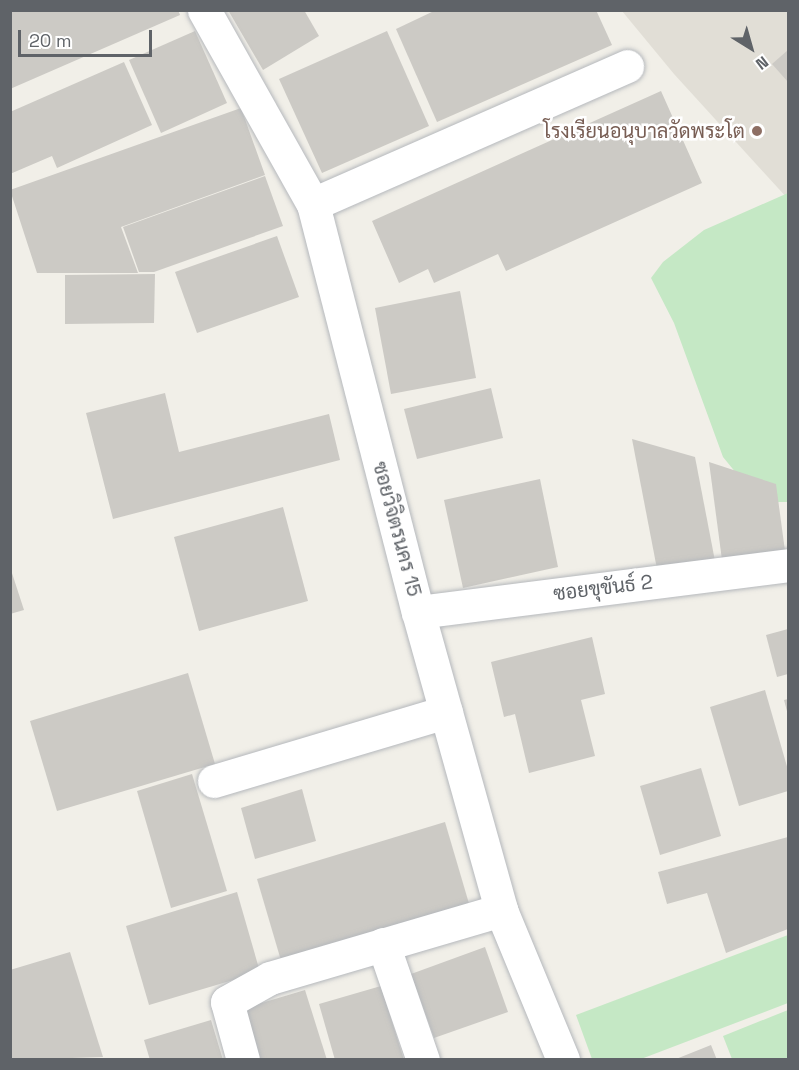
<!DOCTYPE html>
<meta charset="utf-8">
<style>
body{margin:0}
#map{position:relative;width:799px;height:1070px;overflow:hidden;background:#f1efe8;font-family:"Space Grotesk",Sarabun,sans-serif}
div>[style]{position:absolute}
.education>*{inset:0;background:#e1ded6}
.green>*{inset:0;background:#c5e8c5}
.building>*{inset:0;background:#cccac5}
.roads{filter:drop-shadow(0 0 2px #b5b8bc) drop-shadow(0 0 2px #b5b8bc)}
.minor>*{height:33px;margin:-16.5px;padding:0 16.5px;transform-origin:16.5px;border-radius:16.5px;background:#fff}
.dots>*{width:16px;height:16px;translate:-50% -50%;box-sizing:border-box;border:3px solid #fff;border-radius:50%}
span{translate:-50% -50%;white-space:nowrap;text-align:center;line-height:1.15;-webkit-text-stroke:5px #fff;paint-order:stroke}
.education-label{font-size:20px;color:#785e54}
.right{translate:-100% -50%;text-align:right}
.street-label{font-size:20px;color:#5f6368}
.frame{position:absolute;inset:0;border:12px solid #5f6368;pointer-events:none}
.north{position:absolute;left:721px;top:18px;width:60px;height:60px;-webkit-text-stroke:4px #fff;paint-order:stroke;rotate:143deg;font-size:16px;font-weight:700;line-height:24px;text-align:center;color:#5f6368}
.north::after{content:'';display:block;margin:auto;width:21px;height:27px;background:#5f6368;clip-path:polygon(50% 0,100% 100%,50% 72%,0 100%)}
.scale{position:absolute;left:18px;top:30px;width:134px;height:27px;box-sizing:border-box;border:3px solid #5f6368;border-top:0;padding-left:8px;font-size:18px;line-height:21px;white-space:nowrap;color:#5f6368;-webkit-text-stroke:4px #fff;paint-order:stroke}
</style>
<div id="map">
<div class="education">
<i style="clip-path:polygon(622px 11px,788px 11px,788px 199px,674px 74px)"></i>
</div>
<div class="green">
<i style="clip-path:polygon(788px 193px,788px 502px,771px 502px,741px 479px,723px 457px,674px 323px,651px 278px,663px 262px,704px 230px)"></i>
<i style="clip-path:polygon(788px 935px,788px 1003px,641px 1059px,592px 1059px,576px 1015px)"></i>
<i style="clip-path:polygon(788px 1010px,788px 1059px,732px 1059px,723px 1036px)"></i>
</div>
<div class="building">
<i style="clip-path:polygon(10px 10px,178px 10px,180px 15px,10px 89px)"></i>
<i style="clip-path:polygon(228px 10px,304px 10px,319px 36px,263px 70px)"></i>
<i style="clip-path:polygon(436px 10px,596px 10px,612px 45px,437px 122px,396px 29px)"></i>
<i style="clip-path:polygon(195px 31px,227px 103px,161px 133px,129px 60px)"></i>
<i style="clip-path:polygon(387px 31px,429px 126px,322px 173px,279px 79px)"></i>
<i style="clip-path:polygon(788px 50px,788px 82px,772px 64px)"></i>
<i style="clip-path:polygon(124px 62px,152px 125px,57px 168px,52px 156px,10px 174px,10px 112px)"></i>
<i style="clip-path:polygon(661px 91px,702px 183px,506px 271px,498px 254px,434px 283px,428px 269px,399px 283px,372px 221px)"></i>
<i style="clip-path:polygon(241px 108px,265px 175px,121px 227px,138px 273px,37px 273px,10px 190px)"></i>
<i style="clip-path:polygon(265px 176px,283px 226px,154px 272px,139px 272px,123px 227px)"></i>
<i style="clip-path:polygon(277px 236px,299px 297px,197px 333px,175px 272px)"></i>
<i style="clip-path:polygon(155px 274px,154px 323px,65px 324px,65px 275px)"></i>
<i style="clip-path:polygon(460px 291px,476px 378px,391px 394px,375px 308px)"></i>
<i style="clip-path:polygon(491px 388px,503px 438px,417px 459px,404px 409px)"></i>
<i style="clip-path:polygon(165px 393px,179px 452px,329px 414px,340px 460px,113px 519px,86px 413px)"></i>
<i style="clip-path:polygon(632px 439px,695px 457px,715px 561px,657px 569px)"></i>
<i style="clip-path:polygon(709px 462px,776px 484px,785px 551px,722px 560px)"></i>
<i style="clip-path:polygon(540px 479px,558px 567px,463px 588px,444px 500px)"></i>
<i style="clip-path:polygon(283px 507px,308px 601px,199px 631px,174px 537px)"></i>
<i style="clip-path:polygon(10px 567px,24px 610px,10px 614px)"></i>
<i style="clip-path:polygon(788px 629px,788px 674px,777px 677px,766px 635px)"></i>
<i style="clip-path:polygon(592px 637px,605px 694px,581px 700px,595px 756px,529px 773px,515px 714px,504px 717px,491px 662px)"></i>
<i style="clip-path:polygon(188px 673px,215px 764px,57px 811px,30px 721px)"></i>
<i style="clip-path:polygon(765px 690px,788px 770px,788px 791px,739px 806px,710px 707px)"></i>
<i style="clip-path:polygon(788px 699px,788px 715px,784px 700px)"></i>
<i style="clip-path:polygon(701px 768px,721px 836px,660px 855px,640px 786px)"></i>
<i style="clip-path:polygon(192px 774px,227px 891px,171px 908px,137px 791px)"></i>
<i style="clip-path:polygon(302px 789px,316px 841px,255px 859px,241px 808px)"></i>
<i style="clip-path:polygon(445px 822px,470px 907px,282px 964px,257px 879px)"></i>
<i style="clip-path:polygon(788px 837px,788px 929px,726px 953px,707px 893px,667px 904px,658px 872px)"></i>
<i style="clip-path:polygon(237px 892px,260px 972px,149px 1005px,126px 926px)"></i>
<i style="clip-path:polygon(485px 947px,508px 1012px,434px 1038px,411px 974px)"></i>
<i style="clip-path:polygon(70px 952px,103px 1057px,10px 1060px,10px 970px)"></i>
<i style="clip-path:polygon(381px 986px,404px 1060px,335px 1060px,319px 1004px)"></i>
<i style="clip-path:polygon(305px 990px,327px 1060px,257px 1060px,241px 1009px)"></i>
<i style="clip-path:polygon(211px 1020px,223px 1060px,150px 1060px,144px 1040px)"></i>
<i style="clip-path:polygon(711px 1045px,717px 1060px,677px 1060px,676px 1059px)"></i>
</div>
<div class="roads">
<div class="minor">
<i style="left:204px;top:10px;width:223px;rotate:60.7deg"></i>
<i style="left:313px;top:204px;width:421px;rotate:75.6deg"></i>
<i style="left:418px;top:612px;width:309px;rotate:74.4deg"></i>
<i style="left:501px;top:910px;width:162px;rotate:67.5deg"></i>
<i style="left:313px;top:204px;width:343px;rotate:-23.7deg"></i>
<i style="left:418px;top:612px;width:373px;rotate:-7.2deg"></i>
<i style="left:214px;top:781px;width:242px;rotate:-16.6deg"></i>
<i style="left:383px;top:944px;width:123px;rotate:71deg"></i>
<i style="left:243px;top:1060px;width:60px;rotate:-105.4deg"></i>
<i style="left:227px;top:1002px;width:49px;rotate:-29.2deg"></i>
<i style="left:270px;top:978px;width:241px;rotate:-16.4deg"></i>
</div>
</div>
<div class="dots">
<i style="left:757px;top:131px;background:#8d6e63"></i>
</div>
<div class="education-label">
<span class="right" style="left:745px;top:131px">โรงเรียนอนุบาลวัดพระโต</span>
</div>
<div class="street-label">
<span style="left:397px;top:529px;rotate:75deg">ซอยวิจิตรนคร 15</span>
<span style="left:603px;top:588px;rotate:-7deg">ซอยขุขันธ์ 2</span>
</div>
<div class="frame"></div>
<div class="north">N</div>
<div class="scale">20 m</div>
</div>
